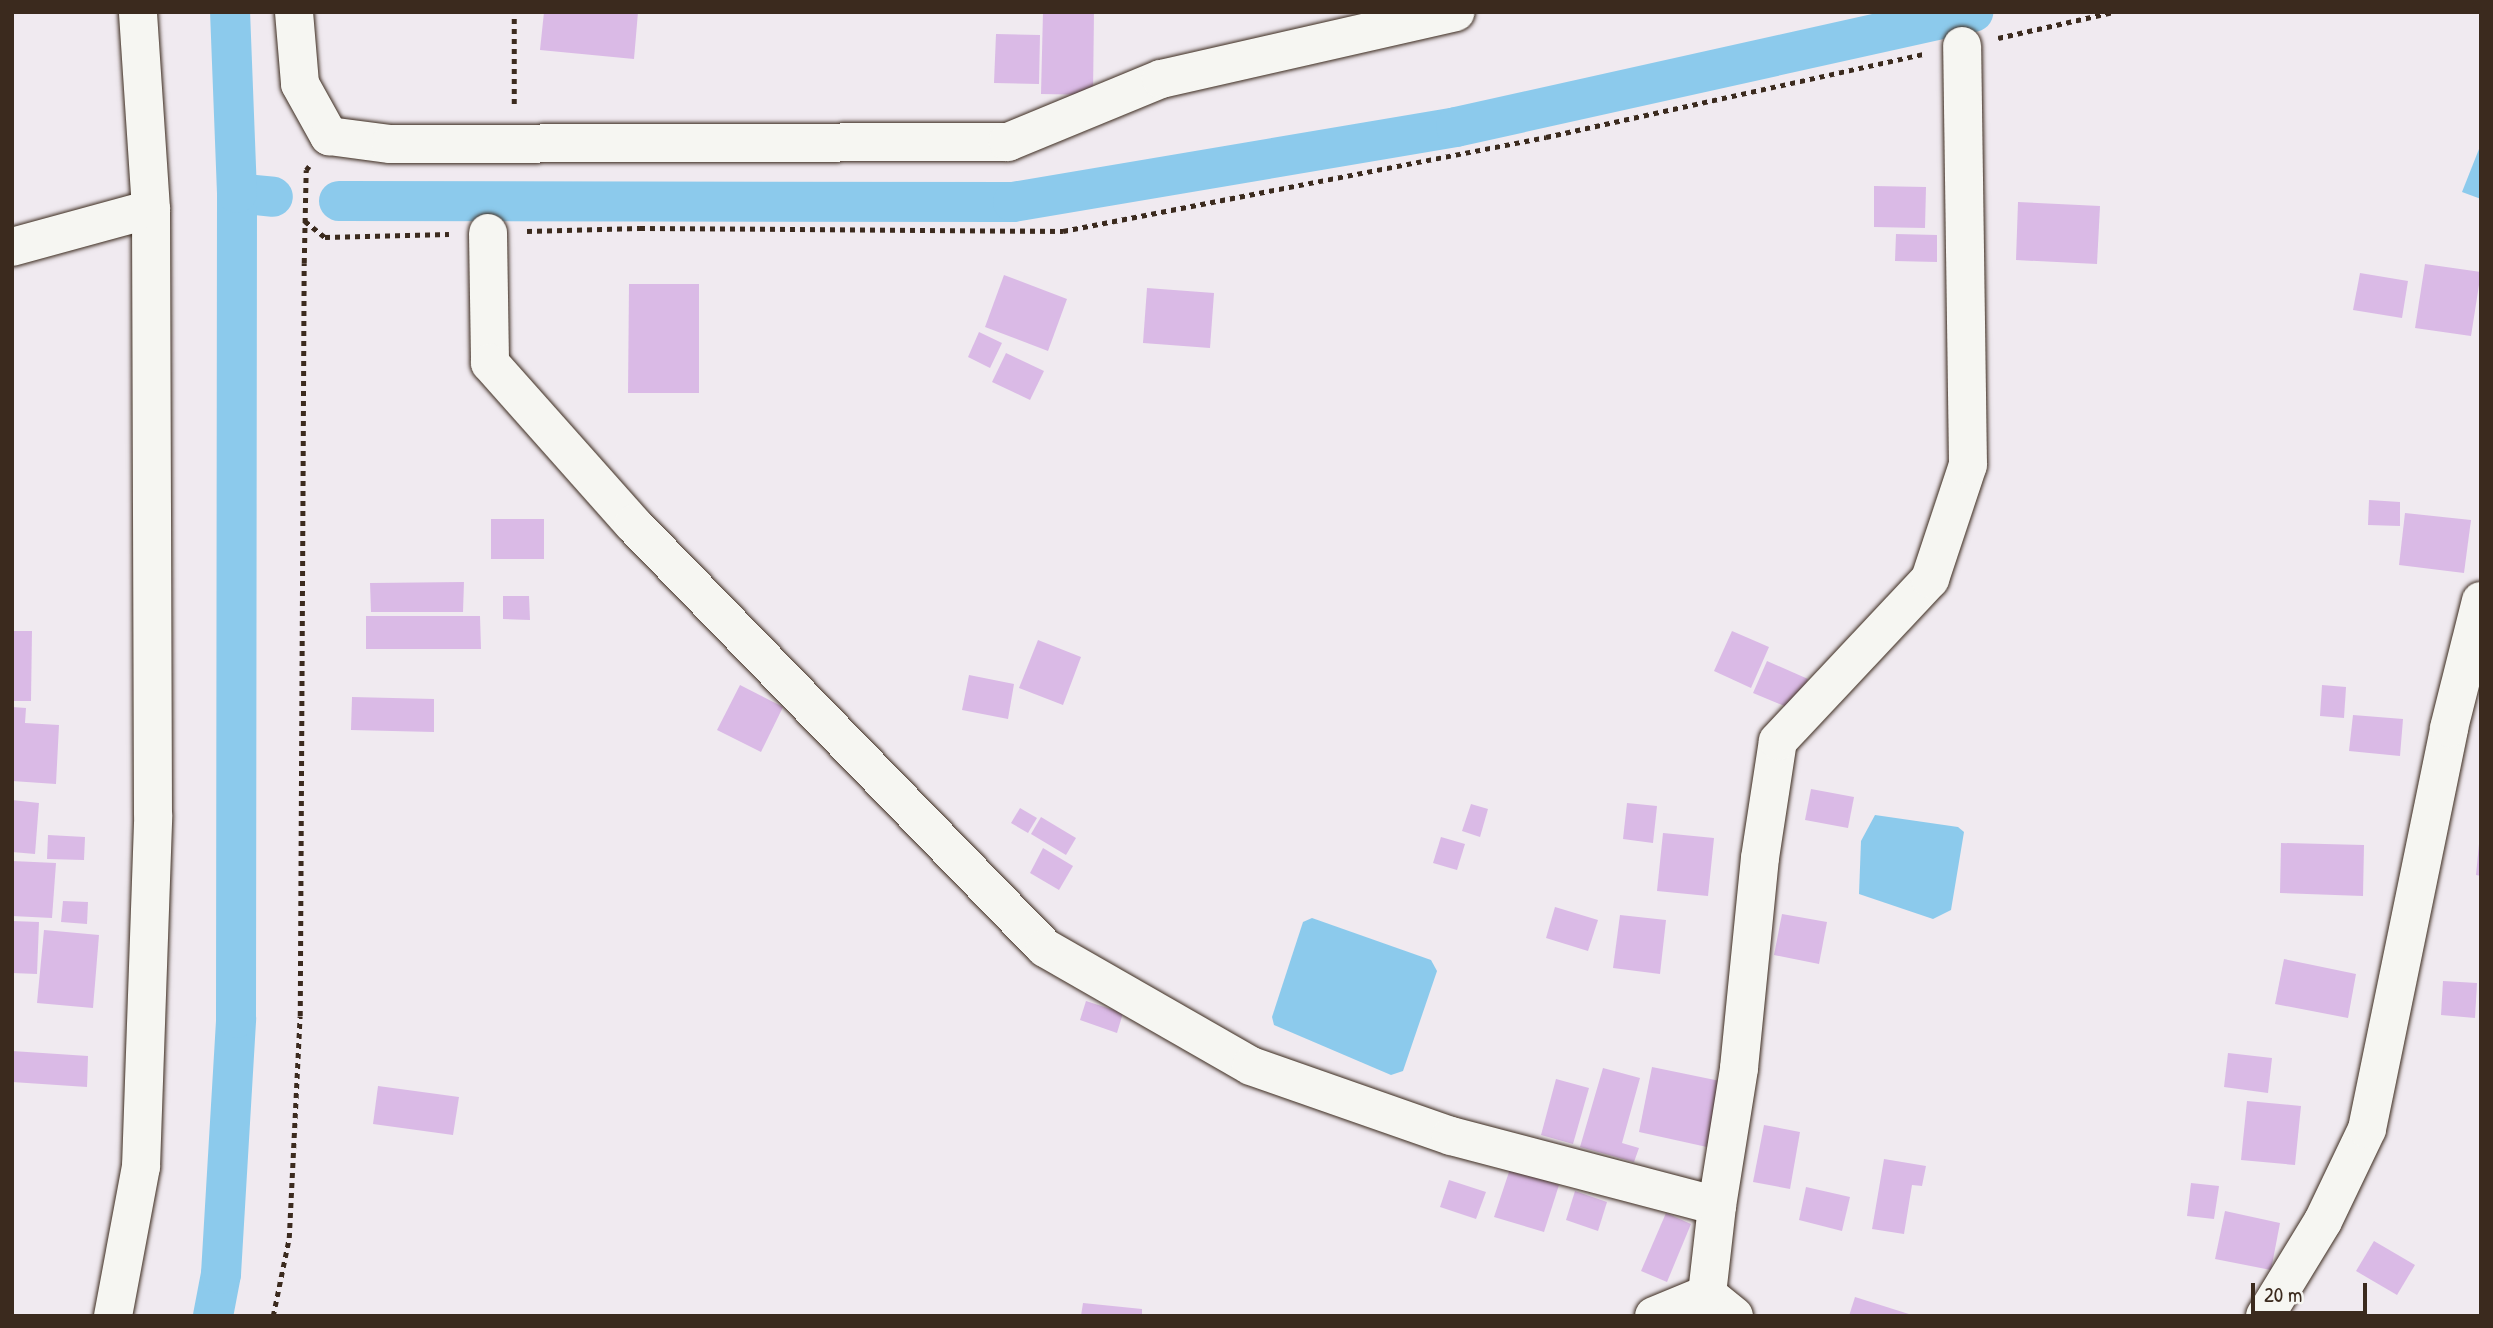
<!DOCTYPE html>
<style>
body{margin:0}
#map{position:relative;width:2493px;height:1328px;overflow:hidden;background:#f0eaf0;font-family:"Patrick Hand",sans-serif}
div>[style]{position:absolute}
.water>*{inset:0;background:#8ccaec}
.canal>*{height:40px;margin:-20px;padding:0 20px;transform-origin:20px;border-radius:20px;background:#8ccaec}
.building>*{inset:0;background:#dabae6}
.path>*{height:4.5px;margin-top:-2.25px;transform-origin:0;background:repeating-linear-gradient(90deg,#3b2a1e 0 5px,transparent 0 10px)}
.roads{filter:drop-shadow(0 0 2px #3b2a1e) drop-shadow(0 0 2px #3b2a1e)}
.street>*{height:38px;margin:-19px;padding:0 19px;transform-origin:19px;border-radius:19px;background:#f6f6f2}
span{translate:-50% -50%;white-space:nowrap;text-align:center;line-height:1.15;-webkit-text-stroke:5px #f6f6f2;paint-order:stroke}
.frame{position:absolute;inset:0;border:14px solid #3b2a1e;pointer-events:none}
.scale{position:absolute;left:2251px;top:1283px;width:116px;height:32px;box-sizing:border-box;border:4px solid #3b2a1e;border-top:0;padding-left:9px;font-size:21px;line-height:24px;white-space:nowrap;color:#3b2a1e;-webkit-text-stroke:5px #f6f6f2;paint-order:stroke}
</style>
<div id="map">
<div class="water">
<i style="clip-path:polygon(2481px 144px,2481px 199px,2462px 192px)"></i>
<i style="clip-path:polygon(1875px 815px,1958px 827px,1964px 832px,1951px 910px,1933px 919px,1859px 894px,1861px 841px)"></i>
<i style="clip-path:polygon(1312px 918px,1431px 960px,1437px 971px,1403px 1071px,1391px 1075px,1274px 1025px,1272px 1017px,1303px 922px)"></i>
</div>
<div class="canal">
<i style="left:237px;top:193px;width:36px;rotate:6deg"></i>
<i style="left:339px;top:201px;width:674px;rotate:0.09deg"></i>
<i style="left:1013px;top:202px;width:449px;rotate:-9.6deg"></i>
<i style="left:1456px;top:127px;width:530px;rotate:-12.54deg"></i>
<i style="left:213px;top:1316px;width:43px;rotate:-79.2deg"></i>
<i style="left:221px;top:1274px;width:256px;rotate:-86.6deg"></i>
<i style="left:236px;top:1018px;width:825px;rotate:-89.93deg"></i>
<i style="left:237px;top:193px;width:181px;rotate:-92.2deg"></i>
</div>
<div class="building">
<i style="clip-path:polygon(544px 12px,638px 12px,634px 59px,540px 50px)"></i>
<i style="clip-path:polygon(1043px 12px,1094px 12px,1093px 95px,1041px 94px)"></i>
<i style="clip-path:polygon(996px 34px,1040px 35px,1039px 84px,994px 83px)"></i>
<i style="clip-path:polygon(1874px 186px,1926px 187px,1925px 228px,1874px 227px)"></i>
<i style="clip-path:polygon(2018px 202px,2100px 206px,2097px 264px,2016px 260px)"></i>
<i style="clip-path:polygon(1896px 234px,1937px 235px,1937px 262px,1895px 261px)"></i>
<i style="clip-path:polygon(2425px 264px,2481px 272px,2471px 336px,2415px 328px)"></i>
<i style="clip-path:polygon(2360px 273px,2408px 281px,2402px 318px,2353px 310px)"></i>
<i style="clip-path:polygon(1004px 275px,1067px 299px,1048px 351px,985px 327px)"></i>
<i style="clip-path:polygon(629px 284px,699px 284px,699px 393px,628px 393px)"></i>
<i style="clip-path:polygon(1147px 288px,1214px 293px,1210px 348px,1143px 343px)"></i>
<i style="clip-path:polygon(979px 332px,1002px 343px,990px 368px,968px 357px)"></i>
<i style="clip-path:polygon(1006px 353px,1044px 371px,1030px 400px,992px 382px)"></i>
<i style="clip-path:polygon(2369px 500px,2400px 502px,2400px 526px,2368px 525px)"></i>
<i style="clip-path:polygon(2405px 513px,2471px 520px,2464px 573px,2399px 565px)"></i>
<i style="clip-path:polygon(491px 519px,544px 519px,544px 559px,491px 559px)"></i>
<i style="clip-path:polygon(464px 582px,463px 612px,371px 612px,370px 583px)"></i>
<i style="clip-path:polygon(503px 596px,529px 596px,530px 620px,503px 619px)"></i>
<i style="clip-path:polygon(366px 616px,480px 616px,481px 649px,366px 649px)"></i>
<i style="clip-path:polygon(12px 631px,32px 631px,31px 701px,12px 701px)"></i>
<i style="clip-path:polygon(1732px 631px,1769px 647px,1751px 688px,1714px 671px)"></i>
<i style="clip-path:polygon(1038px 640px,1081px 657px,1063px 705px,1019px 688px)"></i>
<i style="clip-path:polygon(1767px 661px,1808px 679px,1794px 710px,1753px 693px)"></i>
<i style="clip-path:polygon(969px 675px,1014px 684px,1008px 719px,962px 710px)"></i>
<i style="clip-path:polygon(740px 685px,783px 707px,761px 752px,717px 730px)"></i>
<i style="clip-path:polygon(2322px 685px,2346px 687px,2344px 718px,2320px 716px)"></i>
<i style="clip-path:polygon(352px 697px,434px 699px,434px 732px,351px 730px)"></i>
<i style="clip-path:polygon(12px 707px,26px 708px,25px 723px,59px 725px,56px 784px,12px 781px)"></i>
<i style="clip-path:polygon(2353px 715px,2403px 719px,2400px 756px,2349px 751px)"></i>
<i style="clip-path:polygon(1811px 789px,1854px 797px,1848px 828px,1805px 820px)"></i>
<i style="clip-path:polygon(12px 800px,39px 803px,35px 854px,12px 852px)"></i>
<i style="clip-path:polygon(1627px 803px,1657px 806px,1653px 843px,1623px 839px)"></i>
<i style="clip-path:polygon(1471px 804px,1488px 809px,1480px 837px,1462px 831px)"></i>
<i style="clip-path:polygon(1020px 808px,1037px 818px,1028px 833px,1011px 823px)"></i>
<i style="clip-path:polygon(1041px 817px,1076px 838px,1066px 855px,1031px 834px)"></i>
<i style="clip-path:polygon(1663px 833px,1714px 838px,1708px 896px,1657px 891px)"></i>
<i style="clip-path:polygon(48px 835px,85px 837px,84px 860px,47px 859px)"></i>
<i style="clip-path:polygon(1441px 837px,1465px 844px,1457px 870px,1433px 863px)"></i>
<i style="clip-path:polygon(2281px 843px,2364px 845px,2363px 896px,2280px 893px)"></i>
<i style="clip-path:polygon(2479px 844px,2481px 844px,2481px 876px,2476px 875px)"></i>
<i style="clip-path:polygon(1043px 848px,1073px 866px,1059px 890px,1030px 873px)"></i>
<i style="clip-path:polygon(12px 861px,56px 863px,52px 918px,12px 916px)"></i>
<i style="clip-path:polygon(63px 901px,88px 902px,87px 924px,61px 922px)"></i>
<i style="clip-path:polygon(1555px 907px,1598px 920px,1588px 951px,1546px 938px)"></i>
<i style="clip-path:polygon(1782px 914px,1827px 922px,1819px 964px,1774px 955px)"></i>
<i style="clip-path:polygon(1620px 915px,1666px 920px,1660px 974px,1613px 968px)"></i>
<i style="clip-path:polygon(12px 921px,39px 922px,37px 974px,12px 973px)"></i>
<i style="clip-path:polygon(44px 930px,99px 935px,93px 1008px,37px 1003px)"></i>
<i style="clip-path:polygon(2284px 959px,2356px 974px,2348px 1018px,2275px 1004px)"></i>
<i style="clip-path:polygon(2443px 981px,2477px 983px,2475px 1018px,2441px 1015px)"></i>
<i style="clip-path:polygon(1086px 1001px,1123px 1013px,1117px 1033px,1080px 1020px)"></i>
<i style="clip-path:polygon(12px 1051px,88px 1056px,87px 1087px,12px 1082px)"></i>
<i style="clip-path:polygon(2228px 1053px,2272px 1058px,2268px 1093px,2224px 1087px)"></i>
<i style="clip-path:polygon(1652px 1067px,1720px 1081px,1707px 1147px,1639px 1132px)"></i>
<i style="clip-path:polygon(1603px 1068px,1640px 1078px,1622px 1143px,1639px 1148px,1634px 1162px,1580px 1147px)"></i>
<i style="clip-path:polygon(1556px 1079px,1589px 1088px,1573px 1144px,1541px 1135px)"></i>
<i style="clip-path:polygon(378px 1086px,459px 1097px,453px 1135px,373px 1124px)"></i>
<i style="clip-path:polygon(2247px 1101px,2301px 1106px,2295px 1165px,2241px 1160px)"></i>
<i style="clip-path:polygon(1764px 1125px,1800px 1132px,1790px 1189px,1753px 1182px)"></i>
<i style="clip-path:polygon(1884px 1159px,1926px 1166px,1922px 1186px,1912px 1185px,1904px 1234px,1872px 1229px)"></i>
<i style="clip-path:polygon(1510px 1169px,1559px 1185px,1544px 1232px,1494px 1217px)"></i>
<i style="clip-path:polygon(1449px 1180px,1486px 1192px,1476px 1219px,1440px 1207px)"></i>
<i style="clip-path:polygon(2191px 1183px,2219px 1186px,2214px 1219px,2187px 1216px)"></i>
<i style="clip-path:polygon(1806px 1187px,1850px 1197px,1842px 1231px,1799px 1220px)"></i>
<i style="clip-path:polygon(1575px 1191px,1607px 1202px,1598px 1231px,1566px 1220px)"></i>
<i style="clip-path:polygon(2225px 1211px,2280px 1223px,2271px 1270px,2215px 1259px)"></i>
<i style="clip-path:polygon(1666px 1213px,1691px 1224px,1667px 1282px,1641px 1271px)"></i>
<i style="clip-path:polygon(2374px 1241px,2415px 1265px,2397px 1295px,2356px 1271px)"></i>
<i style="clip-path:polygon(1855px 1297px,1912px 1315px,1912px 1316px,1849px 1316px)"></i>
<i style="clip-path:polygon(1083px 1303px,1142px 1309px,1142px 1316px,1081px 1316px)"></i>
</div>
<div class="path">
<i style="left:1998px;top:38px;width:118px;rotate:-12.7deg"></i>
<i style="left:514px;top:104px;width:92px;rotate:-90deg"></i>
<i style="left:305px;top:221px;width:26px;rotate:39deg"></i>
<i style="left:325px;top:237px;width:124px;rotate:-1.4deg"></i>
<i style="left:527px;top:231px;width:113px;rotate:-1.5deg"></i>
<i style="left:640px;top:228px;width:423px;rotate:0.4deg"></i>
<i style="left:1063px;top:231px;width:492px;rotate:-11deg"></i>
<i style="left:1546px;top:137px;width:388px;rotate:-12.4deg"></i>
<i style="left:273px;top:1316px;width:80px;rotate:-78.4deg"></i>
<i style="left:289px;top:1238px;width:222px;rotate:-87.2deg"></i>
<i style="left:300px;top:1016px;width:753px;rotate:-89.7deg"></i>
<i style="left:304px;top:263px;width:93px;rotate:-88.8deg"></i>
<i style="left:306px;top:170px;width:5px;rotate:-53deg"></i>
</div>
<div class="roads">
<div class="street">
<i style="left:294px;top:12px;width:72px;rotate:85.2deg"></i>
<i style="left:300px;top:84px;width:60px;rotate:60.9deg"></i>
<i style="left:329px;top:136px;width:62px;rotate:7.5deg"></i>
<i style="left:390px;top:144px;width:618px;rotate:-0.19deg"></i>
<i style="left:1008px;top:142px;width:165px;rotate:-22.4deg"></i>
<i style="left:1161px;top:79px;width:302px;rotate:-12.8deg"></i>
<i style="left:488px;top:233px;width:130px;rotate:89.1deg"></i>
<i style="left:490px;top:363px;width:215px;rotate:48.4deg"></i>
<i style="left:633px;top:524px;width:591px;rotate:45.82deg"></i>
<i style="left:1045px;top:948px;width:237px;rotate:29.8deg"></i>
<i style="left:1251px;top:1066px;width:212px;rotate:19.3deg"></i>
<i style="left:1451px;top:1136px;width:275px;rotate:14.7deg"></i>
<i style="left:12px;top:247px;width:144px;rotate:-15.3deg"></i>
<i style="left:113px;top:1316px;width:152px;rotate:-79.4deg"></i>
<i style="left:141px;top:1167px;width:352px;rotate:-88deg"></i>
<i style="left:153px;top:815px;width:606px;rotate:-90.19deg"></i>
<i style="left:151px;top:209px;width:197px;rotate:-93.8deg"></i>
<i style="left:1654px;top:1316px;width:57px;rotate:-22.5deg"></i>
<i style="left:1734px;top:1316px;width:35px;rotate:-141deg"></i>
<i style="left:1707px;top:1294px;width:89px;rotate:-83.5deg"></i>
<i style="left:1717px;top:1206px;width:140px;rotate:-80.9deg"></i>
<i style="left:1739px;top:1068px;width:211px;rotate:-84.3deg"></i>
<i style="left:1760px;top:858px;width:118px;rotate:-81.3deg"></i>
<i style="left:1778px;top:741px;width:222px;rotate:-46.8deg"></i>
<i style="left:1930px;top:579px;width:120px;rotate:-71.6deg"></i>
<i style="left:1968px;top:465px;width:419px;rotate:-90.8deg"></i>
<i style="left:2265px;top:1316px;width:111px;rotate:-58.6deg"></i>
<i style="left:2323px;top:1221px;width:102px;rotate:-64.4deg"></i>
<i style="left:2367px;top:1129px;width:409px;rotate:-78.4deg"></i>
<i style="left:2449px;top:728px;width:131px;rotate:-75.9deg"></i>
</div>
</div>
<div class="frame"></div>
<div class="scale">20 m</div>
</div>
